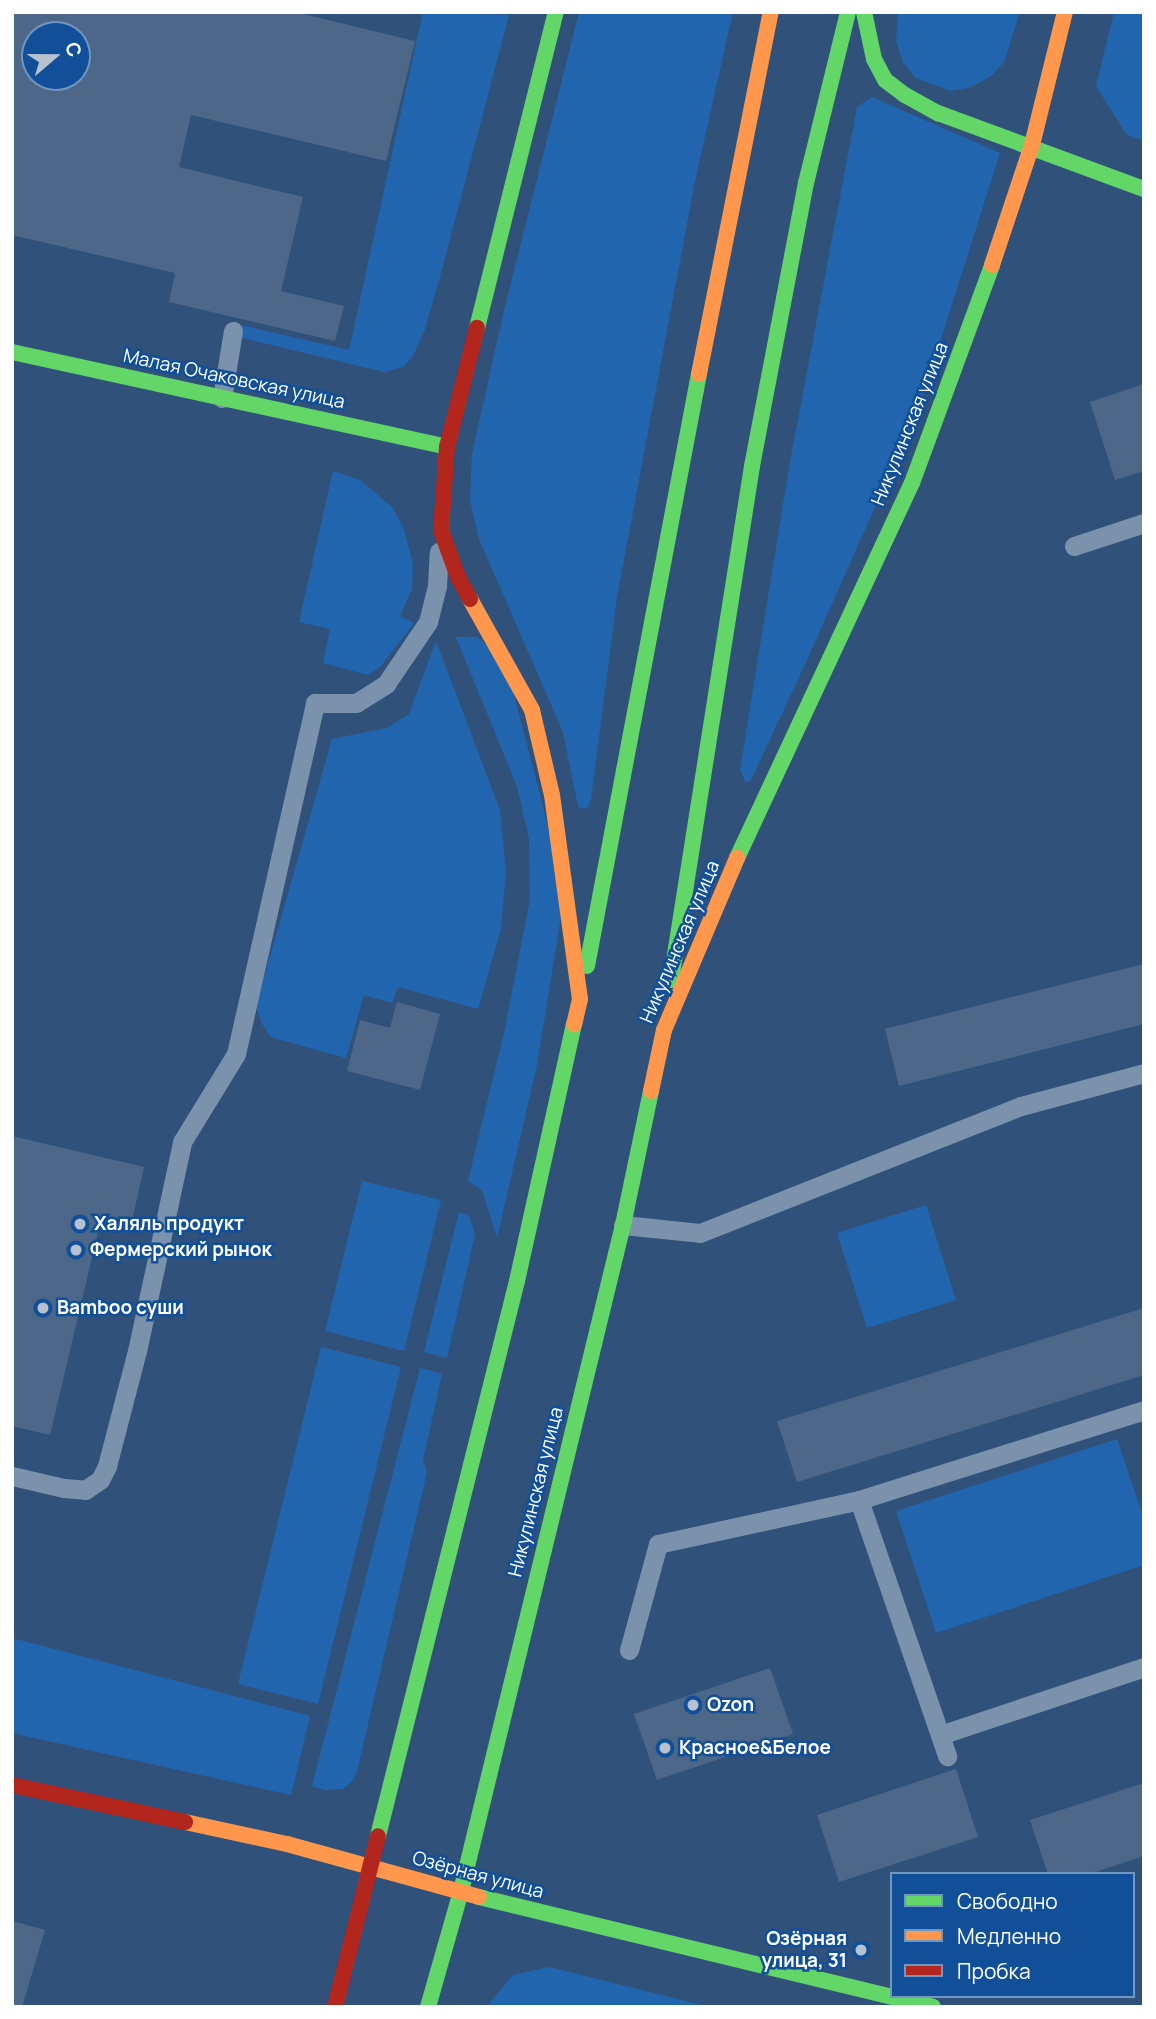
<!DOCTYPE html>
<meta charset="utf-8">
<style>
body{margin:0}
#map{position:relative;width:1156px;height:2019px;overflow:hidden;background:#30527a;font-family:Manrope,sans-serif}
div>[style]{position:absolute}
.green>*{inset:0;background:#2265af}
.building>*{inset:0;background:#4c6788}
.lane>*{height:19px;margin:-9.5px;padding:0 9.5px;transform-origin:9.5px;border-radius:9.5px;background:#7b92ad}
.fast>*{height:16px;margin:-8px;padding:0 8px;transform-origin:8px;border-radius:8px;background:#63d668}
.slow>*{height:16px;margin:-8px;padding:0 8px;transform-origin:8px;border-radius:8px;background:#ff974d}
.jam>*{height:16px;margin:-8px;padding:0 8px;transform-origin:8px;border-radius:8px;background:#b3261e}
.dots>*{width:19px;height:19px;translate:-50% -50%;box-sizing:border-box;border:4px solid #115099;border-radius:50%}
span{translate:-50% -50%;white-space:nowrap;text-align:center;line-height:1.15;-webkit-text-stroke:5px #115099;paint-order:stroke}
.street-label{font-size:19px;color:#fff}
.poi-label{font-size:19px;color:#fff;font-weight:700}
.left{translate:0 -50%;text-align:left}
.right{translate:-100% -50%;text-align:right}
.frame{position:absolute;inset:0;border:14px solid #fff;pointer-events:none}
.legend{position:absolute;left:890px;top:1872px;width:245px;height:126px;box-sizing:border-box;background:#115099;border:2px solid #7096c2;margin:0;padding:9px 12px;list-style:none;font-size:21px;color:#fff}
.legend li{display:flex;align-items:center;gap:14px;height:35px}
.legend b{width:35px;border:2px solid #7096c2}
.north{position:absolute;left:21px;top:21px;width:70px;height:70px;box-sizing:border-box;background:#115099;border:2px solid #7096c2;border-radius:50%;rotate:70deg;font-size:19px;font-weight:700;line-height:28px;text-align:center;color:#fff}
.north::after{content:'';display:block;margin:auto;width:24px;height:32px;background:#b7c2d0;clip-path:polygon(50% 0,100% 100%,50% 72%,0 100%)}
</style>
<div id="map">
<div class="green">
<i style="clip-path:polygon(423px 12px,509px 15px,441px 273px,425px 329px,413px 356px,403px 367px,384px 372px,234px 336px,236px 324px,349px 350px)"></i>
<i style="clip-path:polygon(579px 12px,733px 12px,695px 181px,617px 597px,591px 799px,588px 807px,583px 809px,578px 806px,563px 732px,479px 539px,470px 500px,472px 454px,502px 319px)"></i>
<i style="clip-path:polygon(898px 12px,1020px 12px,1004px 62px,990px 77px,969px 88px,951px 91px,916px 78px,903px 62px,896px 41px)"></i>
<i style="clip-path:polygon(1114px 12px,1144px 12px,1144px 141px,1126px 134px,1096px 86px)"></i>
<i style="clip-path:polygon(872px 97px,1000px 153px,919px 408px,807px 660px,751px 780px,746px 783px,740px 770px,789px 467px,857px 107px)"></i>
<i style="clip-path:polygon(333px 471px,360px 480px,393px 508px,404px 529px,413px 564px,412px 589px,400px 616px,414px 623px,381px 666px,368px 675px,323px 663px,330px 629px,299px 622px)"></i>
<i style="clip-path:polygon(456px 637px,478px 637px,506px 664px,565px 891px,537px 1065px,497px 1238px,482px 1190px,468px 1181px,504px 1033px,530px 899px,529px 838px,517px 787px)"></i>
<i style="clip-path:polygon(436px 641px,500px 810px,506px 873px,501px 928px,478px 1009px,398px 987px,392px 1003px,364px 995px,346px 1058px,271px 1037px,261px 1022px,256px 1006px,332px 739px,387px 728px,409px 714px)"></i>
<i style="clip-path:polygon(362px 1181px,441px 1200px,404px 1351px,325px 1331px)"></i>
<i style="clip-path:polygon(926px 1205px,956px 1300px,867px 1328px,837px 1233px)"></i>
<i style="clip-path:polygon(459px 1212px,469px 1216px,475px 1234px,447px 1358px,424px 1352px)"></i>
<i style="clip-path:polygon(321px 1347px,401px 1367px,318px 1704px,238px 1684px)"></i>
<i style="clip-path:polygon(420px 1368px,442px 1374px,423px 1460px,427px 1472px,357px 1771px,353px 1780px,343px 1789px,325px 1790px,312px 1786px)"></i>
<i style="clip-path:polygon(1117px 1439px,1144px 1519px,1144px 1565px,936px 1633px,896px 1511px)"></i>
<i style="clip-path:polygon(12px 1638px,310px 1716px,291px 1795px,12px 1733px)"></i>
<i style="clip-path:polygon(549px 1967px,710px 2007px,486px 2007px,513px 1975px)"></i>
</div>
<div class="building">
<i style="clip-path:polygon(evenodd,12px 12px,295px 12px,415px 41px,386px 161px,191px 115px,179px 167px,303px 197px,281px 291px,344px 306px,335px 341px,169px 302px,175px 273px,12px 235px,12px 12px,35px 35px,77px 35px,77px 77px,35px 77px,35px 35px)"></i>
<i style="clip-path:polygon(1144px 384px,1144px 471px,1115px 480px,1090px 402px)"></i>
<i style="clip-path:polygon(1144px 964px,1144px 1024px,899px 1086px,885px 1029px)"></i>
<i style="clip-path:polygon(397px 1002px,440px 1014px,420px 1090px,347px 1071px,360px 1020px,390px 1028px)"></i>
<i style="clip-path:polygon(12px 1136px,144px 1167px,132px 1221px,102px 1215px,50px 1435px,12px 1426px)"></i>
<i style="clip-path:polygon(1144px 1308px,1144px 1375px,797px 1482px,777px 1421px)"></i>
<i style="clip-path:polygon(770px 1668px,793px 1734px,657px 1780px,634px 1714px)"></i>
<i style="clip-path:polygon(956px 1769px,978px 1837px,839px 1882px,817px 1815px)"></i>
<i style="clip-path:polygon(1144px 1783px,1144px 1856px,1089px 1874px,1048px 1874px,1030px 1820px)"></i>
<i style="clip-path:polygon(12px 1921px,45px 1930px,22px 2007px,12px 2007px)"></i>
</div>
<div class="lane">
<i style="left:222px;top:398px;width:68px;rotate:-80.7deg"></i>
<i style="left:1074px;top:546px;width:74px;rotate:-18.2deg"></i>
<i style="left:623px;top:1225px;width:77px;rotate:5.9deg"></i>
<i style="left:700px;top:1233px;width:345px;rotate:-21.6deg"></i>
<i style="left:1021px;top:1106px;width:127px;rotate:-15deg"></i>
<i style="left:12px;top:1476px;width:53px;rotate:13deg"></i>
<i style="left:64px;top:1488px;width:21px;rotate:5deg"></i>
<i style="left:85px;top:1490px;width:18px;rotate:-34deg"></i>
<i style="left:100px;top:1480px;width:16px;rotate:-63deg"></i>
<i style="left:107px;top:1466px;width:119px;rotate:-75.4deg"></i>
<i style="left:137px;top:1351px;width:214px;rotate:-77.8deg"></i>
<i style="left:182px;top:1142px;width:103px;rotate:-58.5deg"></i>
<i style="left:236px;top:1054px;width:360px;rotate:-77.3deg"></i>
<i style="left:315px;top:703px;width:41px"></i>
<i style="left:356px;top:703px;width:36px;rotate:-32deg"></i>
<i style="left:386px;top:684px;width:75px;rotate:-55.9deg"></i>
<i style="left:428px;top:622px;width:37px;rotate:-76deg"></i>
<i style="left:437px;top:586px;width:34px;rotate:-87deg"></i>
<i style="left:859px;top:1500px;width:299px;rotate:-17.5deg"></i>
<i style="left:629px;top:1650px;width:110px;rotate:-74.7deg"></i>
<i style="left:658px;top:1544px;width:206px;rotate:-12.3deg"></i>
<i style="left:859px;top:1500px;width:271px;rotate:71deg"></i>
<i style="left:940px;top:1735px;width:215px;rotate:-18.4deg"></i>
</div>
<div class="fast">
<i style="left:864px;top:12px;width:48px;rotate:78deg"></i>
<i style="left:874px;top:59px;width:24px;rotate:62deg"></i>
<i style="left:885px;top:80px;width:25px;rotate:37deg"></i>
<i style="left:905px;top:95px;width:38px;rotate:29deg"></i>
<i style="left:938px;top:113px;width:220px;rotate:20.3deg"></i>
<i style="left:477px;top:328px;width:326px;rotate:-76deg"></i>
<i style="left:12px;top:352px;width:445px;rotate:12.3deg"></i>
<i style="left:737px;top:858px;width:414px;rotate:-65deg"></i>
<i style="left:912px;top:483px;width:232px;rotate:-69.8deg"></i>
<i style="left:587px;top:966px;width:603px;rotate:-79.29deg"></i>
<i style="left:671px;top:980px;width:520px;rotate:-81.04deg"></i>
<i style="left:752px;top:466px;width:288px;rotate:-79.2deg"></i>
<i style="left:806px;top:183px;width:176px;rotate:-76.2deg"></i>
<i style="left:378px;top:1836px;width:572px;rotate:-75.94deg"></i>
<i style="left:517px;top:1281px;width:263px;rotate:-77.5deg"></i>
<i style="left:479px;top:1897px;width:467px;rotate:13.6deg"></i>
<i style="left:428px;top:2007px;width:121px;rotate:-74.1deg"></i>
<i style="left:461px;top:1891px;width:685px;rotate:-76.33deg"></i>
<i style="left:623px;top:1225px;width:137px;rotate:-78.2deg"></i>
</div>
<div class="slow">
<i style="left:992px;top:265px;width:126px;rotate:-71.6deg"></i>
<i style="left:1032px;top:145px;width:137px;rotate:-76.1deg"></i>
<i style="left:699px;top:374px;width:369px;rotate:-78.8deg"></i>
<i style="left:470px;top:599px;width:127px;rotate:60.8deg"></i>
<i style="left:532px;top:710px;width:87px;rotate:76.8deg"></i>
<i style="left:552px;top:795px;width:206px;rotate:82.2deg"></i>
<i style="left:580px;top:999px;width:26px;rotate:103deg"></i>
<i style="left:651px;top:1091px;width:62px;rotate:-78deg"></i>
<i style="left:664px;top:1030px;width:187px;rotate:-67deg"></i>
<i style="left:185px;top:1822px;width:104px;rotate:12.2deg"></i>
<i style="left:287px;top:1844px;width:199px;rotate:15.4deg"></i>
</div>
<div class="jam">
<i style="left:470px;top:599px;width:25px;rotate:-119deg"></i>
<i style="left:458px;top:577px;width:50px;rotate:-109.9deg"></i>
<i style="left:441px;top:530px;width:83px;rotate:-85.9deg"></i>
<i style="left:447px;top:447px;width:123px;rotate:-75.9deg"></i>
<i style="left:12px;top:1785px;width:177px;rotate:12.1deg"></i>
<i style="left:335px;top:2007px;width:176px;rotate:-75.9deg"></i>
</div>
<div class="dots">
<i style="left:80px;top:1224px;background:#b7c2d0"></i>
<i style="left:76px;top:1250px;background:#b7c2d0"></i>
<i style="left:43px;top:1308px;background:#b7c2d0"></i>
<i style="left:693px;top:1705px;background:#b7c2d0"></i>
<i style="left:665px;top:1748px;background:#b7c2d0"></i>
<i style="left:861px;top:1950px;background:#b7c2d0"></i>
</div>
<div class="street-label">
<span style="left:234px;top:379px;rotate:12deg">Малая Очаковская улица</span>
<span style="left:910px;top:424px;rotate:-68deg">Никулинская улица</span>
<span style="left:680px;top:942px;rotate:-67deg">Никулинская улица</span>
<span style="left:536px;top:1492px;rotate:-76deg">Никулинская улица</span>
<span style="left:478px;top:1875px;rotate:15deg">Озёрная улица</span>
</div>
<div class="poi-label">
<span class="left" style="left:94px;top:1224px">Халяль продукт</span>
<span class="left" style="left:90px;top:1250px">Фермерский рынок</span>
<span class="left" style="left:57px;top:1308px">Bamboo суши</span>
<span class="left" style="left:707px;top:1705px">Ozon</span>
<span class="left" style="left:679px;top:1748px">Красное&amp;Белое</span>
<span class="right" style="left:847px;top:1950px">Озёрная<br>улица, 31</span>
</div>
<div class="frame"></div>
<ul class="legend">
<li><b style="height:9px;background:#63d668"></b>Свободно</li>
<li><b style="height:9px;background:#ff974d"></b>Медленно</li>
<li><b style="height:9px;background:#b3261e"></b>Пробка</li>
</ul>
<div class="north">С</div>
</div>
